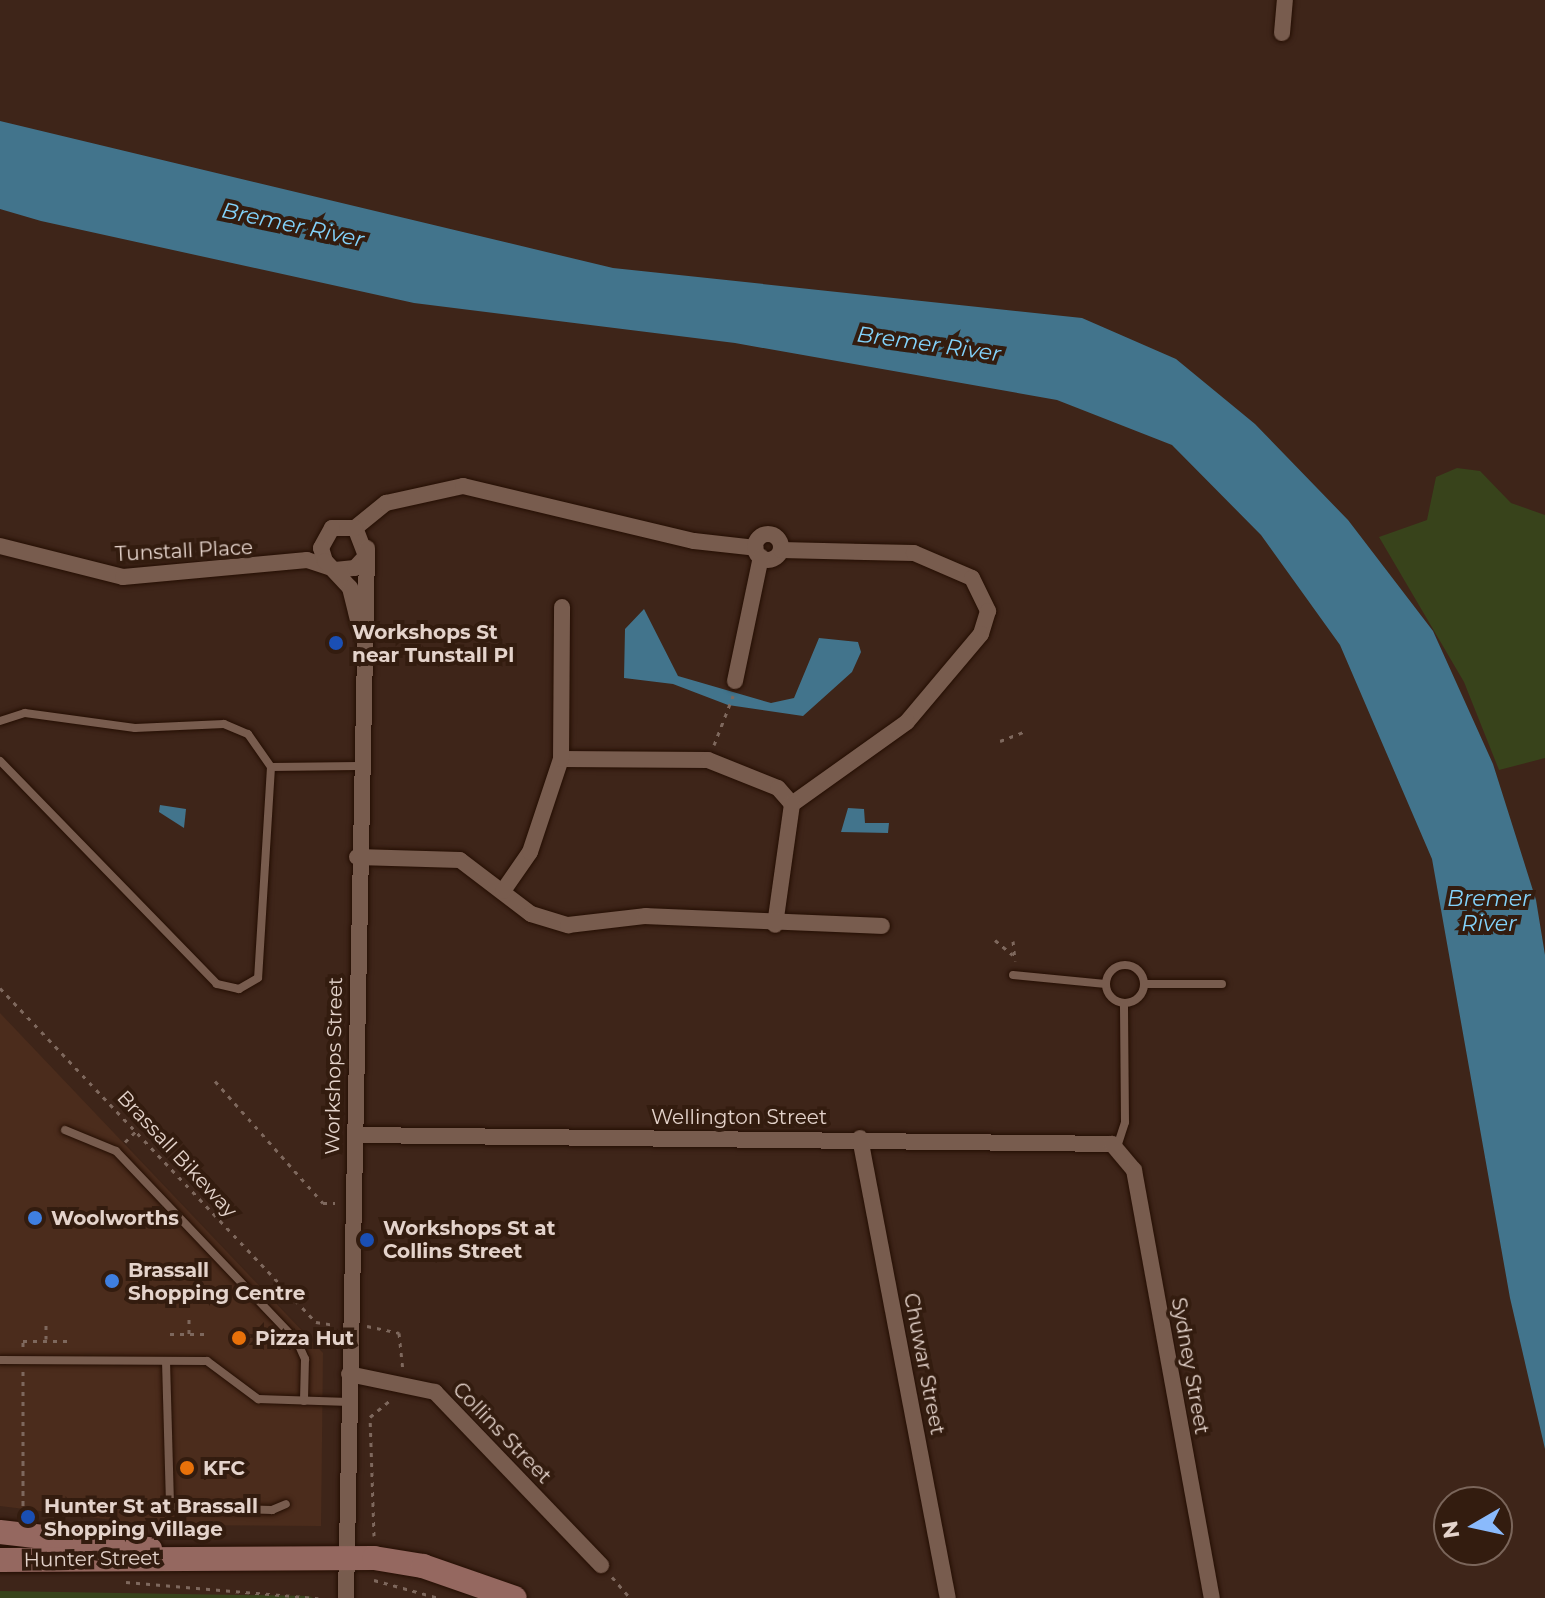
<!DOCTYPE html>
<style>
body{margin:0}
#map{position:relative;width:1545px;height:1598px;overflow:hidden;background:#3e2519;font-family:Montserrat,sans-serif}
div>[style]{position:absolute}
.built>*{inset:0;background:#4b2c1c}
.green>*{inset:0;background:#38431b}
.water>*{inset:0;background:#42748c}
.path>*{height:3px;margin-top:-1.5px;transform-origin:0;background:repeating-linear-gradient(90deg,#7e685d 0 4px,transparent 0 10px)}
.roads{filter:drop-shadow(0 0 2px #240e03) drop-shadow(0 0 2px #240e03)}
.lane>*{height:8px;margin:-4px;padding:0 4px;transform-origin:4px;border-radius:4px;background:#785c4e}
.lane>.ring{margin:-4px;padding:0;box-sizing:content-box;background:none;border:8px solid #785c4e;border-radius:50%}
.street>*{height:16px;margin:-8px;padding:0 8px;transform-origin:8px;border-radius:8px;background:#785c4e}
.street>.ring{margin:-8px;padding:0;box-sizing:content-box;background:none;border:16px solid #785c4e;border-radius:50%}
.secondary>*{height:24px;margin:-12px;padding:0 12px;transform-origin:12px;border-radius:12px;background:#956860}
.dots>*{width:22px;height:22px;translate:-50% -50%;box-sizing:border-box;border:4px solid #331c0f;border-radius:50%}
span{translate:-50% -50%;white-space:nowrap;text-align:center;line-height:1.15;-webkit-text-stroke:8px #331c0f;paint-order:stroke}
.street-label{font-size:20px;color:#e4d3cb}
.poi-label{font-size:20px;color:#e4d3cb;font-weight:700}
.left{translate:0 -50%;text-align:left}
.water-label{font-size:22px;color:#83d3fb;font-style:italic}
.north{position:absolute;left:1433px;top:1486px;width:80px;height:80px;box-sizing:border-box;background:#331c0f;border:2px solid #7a655a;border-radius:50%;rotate:261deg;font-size:22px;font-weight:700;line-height:32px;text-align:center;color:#e4d3cb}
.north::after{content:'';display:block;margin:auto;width:28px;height:36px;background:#8abafc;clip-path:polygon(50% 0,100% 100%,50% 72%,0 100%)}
</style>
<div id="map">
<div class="built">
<i style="clip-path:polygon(0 1013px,323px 1353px,321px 1526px,153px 1525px,0 1506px)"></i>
</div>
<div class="green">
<i style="clip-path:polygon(1457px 468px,1480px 471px,1511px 503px,1545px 515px,1545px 758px,1499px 770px,1464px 682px,1379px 537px,1427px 520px,1436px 477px)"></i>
<i style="clip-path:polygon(0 1591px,309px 1596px,313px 1598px,0 1598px)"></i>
</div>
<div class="water">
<i style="clip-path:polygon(0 121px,613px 268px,1082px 318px,1176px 359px,1255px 424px,1348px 520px,1433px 631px,1493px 764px,1536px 900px,1545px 955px,1545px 1449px,1510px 1298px,1432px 859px,1340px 645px,1261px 535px,1172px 445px,1057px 400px,735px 343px,414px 303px,41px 221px,0 209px)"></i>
<i style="clip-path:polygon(644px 609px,678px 676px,771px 703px,794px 698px,819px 638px,858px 642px,861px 652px,852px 672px,803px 716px,728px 705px,673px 684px,624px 678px,625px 629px)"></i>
<i style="clip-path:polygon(160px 805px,186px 809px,184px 828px,159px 812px)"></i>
<i style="clip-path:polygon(848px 808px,864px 809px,865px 823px,889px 823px,888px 833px,841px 832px)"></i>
</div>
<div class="path">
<i style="left:1000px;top:741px;width:28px;rotate:-21deg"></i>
<i style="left:714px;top:745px;width:53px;rotate:-68.8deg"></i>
<i style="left:995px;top:940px;width:23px;rotate:40deg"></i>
<i style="left:1013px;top:941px;width:20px;rotate:84deg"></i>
<i style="left:0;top:988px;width:460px;rotate:46.6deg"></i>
<i style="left:316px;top:1322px;width:20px;rotate:9deg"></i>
<i style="left:215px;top:1081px;width:163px;rotate:48.5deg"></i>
<i style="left:323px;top:1203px;width:12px"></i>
<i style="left:125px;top:1142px;width:16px;rotate:-45deg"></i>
<i style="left:189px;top:1319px;width:15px;rotate:90deg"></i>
<i style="left:367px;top:1326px;width:33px;rotate:12deg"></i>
<i style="left:399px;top:1333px;width:37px;rotate:84deg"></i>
<i style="left:170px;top:1334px;width:39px"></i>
<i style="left:46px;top:1339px;width:16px;rotate:-90deg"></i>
<i style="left:23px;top:1347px;width:6px;rotate:-90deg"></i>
<i style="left:23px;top:1341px;width:47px"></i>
<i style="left:23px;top:1371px;width:140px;rotate:90deg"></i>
<i style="left:374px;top:1536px;width:119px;rotate:-91.9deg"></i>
<i style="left:370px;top:1417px;width:26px;rotate:-40deg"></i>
<i style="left:612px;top:1577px;width:28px;rotate:49deg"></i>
<i style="left:374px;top:1580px;width:67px;rotate:15.5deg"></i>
<i style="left:126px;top:1582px;width:193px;rotate:4.8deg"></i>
</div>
<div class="roads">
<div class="lane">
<i style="left:0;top:721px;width:26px;rotate:-18deg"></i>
<i style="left:25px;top:713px;width:111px;rotate:7.8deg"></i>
<i style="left:135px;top:728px;width:89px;rotate:-2.6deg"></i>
<i style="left:224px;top:724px;width:26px;rotate:23deg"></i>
<i style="left:248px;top:734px;width:40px;rotate:55.1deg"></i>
<i style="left:271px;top:767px;width:211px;rotate:93.5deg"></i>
<i style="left:258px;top:978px;width:22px;rotate:150deg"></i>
<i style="left:239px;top:989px;width:23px;rotate:-167deg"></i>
<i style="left:217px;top:984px;width:311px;rotate:-134.2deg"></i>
<i style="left:271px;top:767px;width:87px;rotate:-0.7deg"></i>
<i class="ring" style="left:1106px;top:965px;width:30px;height:30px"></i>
<i style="left:1013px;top:975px;width:93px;rotate:5.5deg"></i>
<i style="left:1144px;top:984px;width:78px"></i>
<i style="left:65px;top:1130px;width:55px;rotate:22.4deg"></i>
<i style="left:116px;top:1151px;width:262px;rotate:46.4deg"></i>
<i style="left:297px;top:1341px;width:20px;rotate:66deg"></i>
<i style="left:305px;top:1359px;width:42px;rotate:91.4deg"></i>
<i style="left:1117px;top:1147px;width:26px;rotate:-72deg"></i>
<i style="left:1125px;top:1122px;width:119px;rotate:-90.5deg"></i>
<i style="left:0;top:1360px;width:207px;rotate:0.3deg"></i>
<i style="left:207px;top:1361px;width:64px;rotate:36.7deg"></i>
<i style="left:258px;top:1399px;width:91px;rotate:1.9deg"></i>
<i style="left:166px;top:1361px;width:146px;rotate:88.4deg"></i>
<i style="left:170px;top:1507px;width:102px;rotate:1.7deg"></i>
<i style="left:272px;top:1510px;width:15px;rotate:-23deg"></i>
</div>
<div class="street">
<i style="left:1282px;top:33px;width:33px;rotate:-85deg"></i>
<i style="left:355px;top:528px;width:40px;rotate:-39deg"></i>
<i style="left:386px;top:503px;width:79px;rotate:-12.4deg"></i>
<i style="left:463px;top:486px;width:237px;rotate:13.4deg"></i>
<i style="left:694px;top:541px;width:62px;rotate:6.4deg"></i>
<i class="ring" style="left:755px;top:534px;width:10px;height:10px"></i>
<i style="left:0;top:546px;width:127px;rotate:14.1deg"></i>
<i style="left:123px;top:577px;width:185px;rotate:-5.3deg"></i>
<i style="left:307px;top:560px;width:23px;rotate:18deg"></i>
<i style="left:781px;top:550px;width:133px;rotate:1.3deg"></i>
<i style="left:914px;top:553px;width:63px;rotate:23.3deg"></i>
<i style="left:972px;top:578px;width:37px;rotate:64deg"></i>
<i style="left:988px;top:611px;width:24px;rotate:107deg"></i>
<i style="left:981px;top:634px;width:115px;rotate:130.1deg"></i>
<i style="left:907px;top:722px;width:141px;rotate:144.5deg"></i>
<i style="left:335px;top:570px;width:20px;rotate:-6deg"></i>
<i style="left:355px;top:568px;width:16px;rotate:-47deg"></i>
<i style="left:366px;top:556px;width:30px;rotate:-111deg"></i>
<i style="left:355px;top:528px;width:23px;rotate:180deg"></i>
<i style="left:332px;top:528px;width:23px;rotate:119deg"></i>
<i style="left:321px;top:548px;width:14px;rotate:73deg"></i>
<i style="left:325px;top:561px;width:37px;rotate:47deg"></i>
<i style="left:350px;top:588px;width:34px;rotate:76deg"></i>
<i style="left:735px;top:681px;width:127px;rotate:-78.2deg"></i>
<i style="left:561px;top:759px;width:147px;rotate:0.4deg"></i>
<i style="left:708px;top:760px;width:75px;rotate:21.8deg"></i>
<i style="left:778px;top:788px;width:21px;rotate:49deg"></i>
<i style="left:792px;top:804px;width:122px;rotate:98deg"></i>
<i style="left:357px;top:857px;width:103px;rotate:1.7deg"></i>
<i style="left:460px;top:860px;width:89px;rotate:37.3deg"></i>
<i style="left:531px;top:914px;width:39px;rotate:17deg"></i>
<i style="left:568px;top:925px;width:79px;rotate:-6.6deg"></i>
<i style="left:646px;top:916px;width:236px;rotate:2.4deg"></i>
<i style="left:503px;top:891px;width:47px;rotate:-55.3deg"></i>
<i style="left:530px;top:852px;width:98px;rotate:-71.6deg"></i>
<i style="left:561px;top:759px;width:152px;rotate:-89.6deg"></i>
<i style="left:358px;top:1135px;width:754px;rotate:0.68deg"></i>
<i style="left:1112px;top:1144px;width:34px;rotate:50deg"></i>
<i style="left:1134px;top:1170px;width:435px;rotate:79.7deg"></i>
<i style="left:860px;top:1138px;width:468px;rotate:79.2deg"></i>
<i style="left:349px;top:1374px;width:88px;rotate:11.8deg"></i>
<i style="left:435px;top:1392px;width:240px;rotate:46.2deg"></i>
<i style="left:346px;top:1598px;width:1050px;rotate:-88.85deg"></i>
</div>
<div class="secondary">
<i style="left:0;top:1532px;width:151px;rotate:6.5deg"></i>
<i style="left:0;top:1560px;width:374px;rotate:-0.3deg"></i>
<i style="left:374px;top:1558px;width:50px;rotate:9.3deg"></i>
<i style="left:423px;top:1566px;width:97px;rotate:19.2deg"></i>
</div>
</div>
<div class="dots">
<i style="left:336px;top:643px;background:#1a4fb4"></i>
<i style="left:35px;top:1218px;background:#3f7fe0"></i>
<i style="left:367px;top:1240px;background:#1a4fb4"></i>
<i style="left:112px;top:1281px;background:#3f7fe0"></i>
<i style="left:239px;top:1338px;background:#e8710a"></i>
<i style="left:187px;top:1468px;background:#e8710a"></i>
<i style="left:28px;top:1517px;background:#1a4fb4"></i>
</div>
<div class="street-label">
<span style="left:184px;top:551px;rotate:-3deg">Tunstall Place</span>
<span style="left:334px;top:1066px;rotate:-89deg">Workshops Street</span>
<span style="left:739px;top:1117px">Wellington Street</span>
<span style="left:177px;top:1154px;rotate:47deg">Brassall Bikeway</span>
<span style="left:924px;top:1364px;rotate:79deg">Chuwar Street</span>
<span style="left:1190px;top:1366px;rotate:80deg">Sydney Street</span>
<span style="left:502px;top:1433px;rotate:46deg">Collins Street</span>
<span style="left:92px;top:1559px;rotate:-1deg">Hunter Street</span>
</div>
<div class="poi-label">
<span class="left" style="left:352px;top:644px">Workshops St<br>near Tunstall Pl</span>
<span class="left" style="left:51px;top:1218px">Woolworths</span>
<span class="left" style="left:383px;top:1240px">Workshops St at<br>Collins Street</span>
<span class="left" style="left:128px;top:1282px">Brassall<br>Shopping Centre</span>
<span class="left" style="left:255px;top:1338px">Pizza Hut</span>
<span class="left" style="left:203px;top:1468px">KFC</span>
<span class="left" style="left:44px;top:1518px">Hunter St at Brassall<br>Shopping Village</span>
</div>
<div class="water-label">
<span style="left:293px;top:225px;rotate:12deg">Bremer River</span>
<span style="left:929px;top:344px;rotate:8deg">Bremer River</span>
<span style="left:1489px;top:911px">Bremer<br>River</span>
</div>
<div class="north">N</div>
</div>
